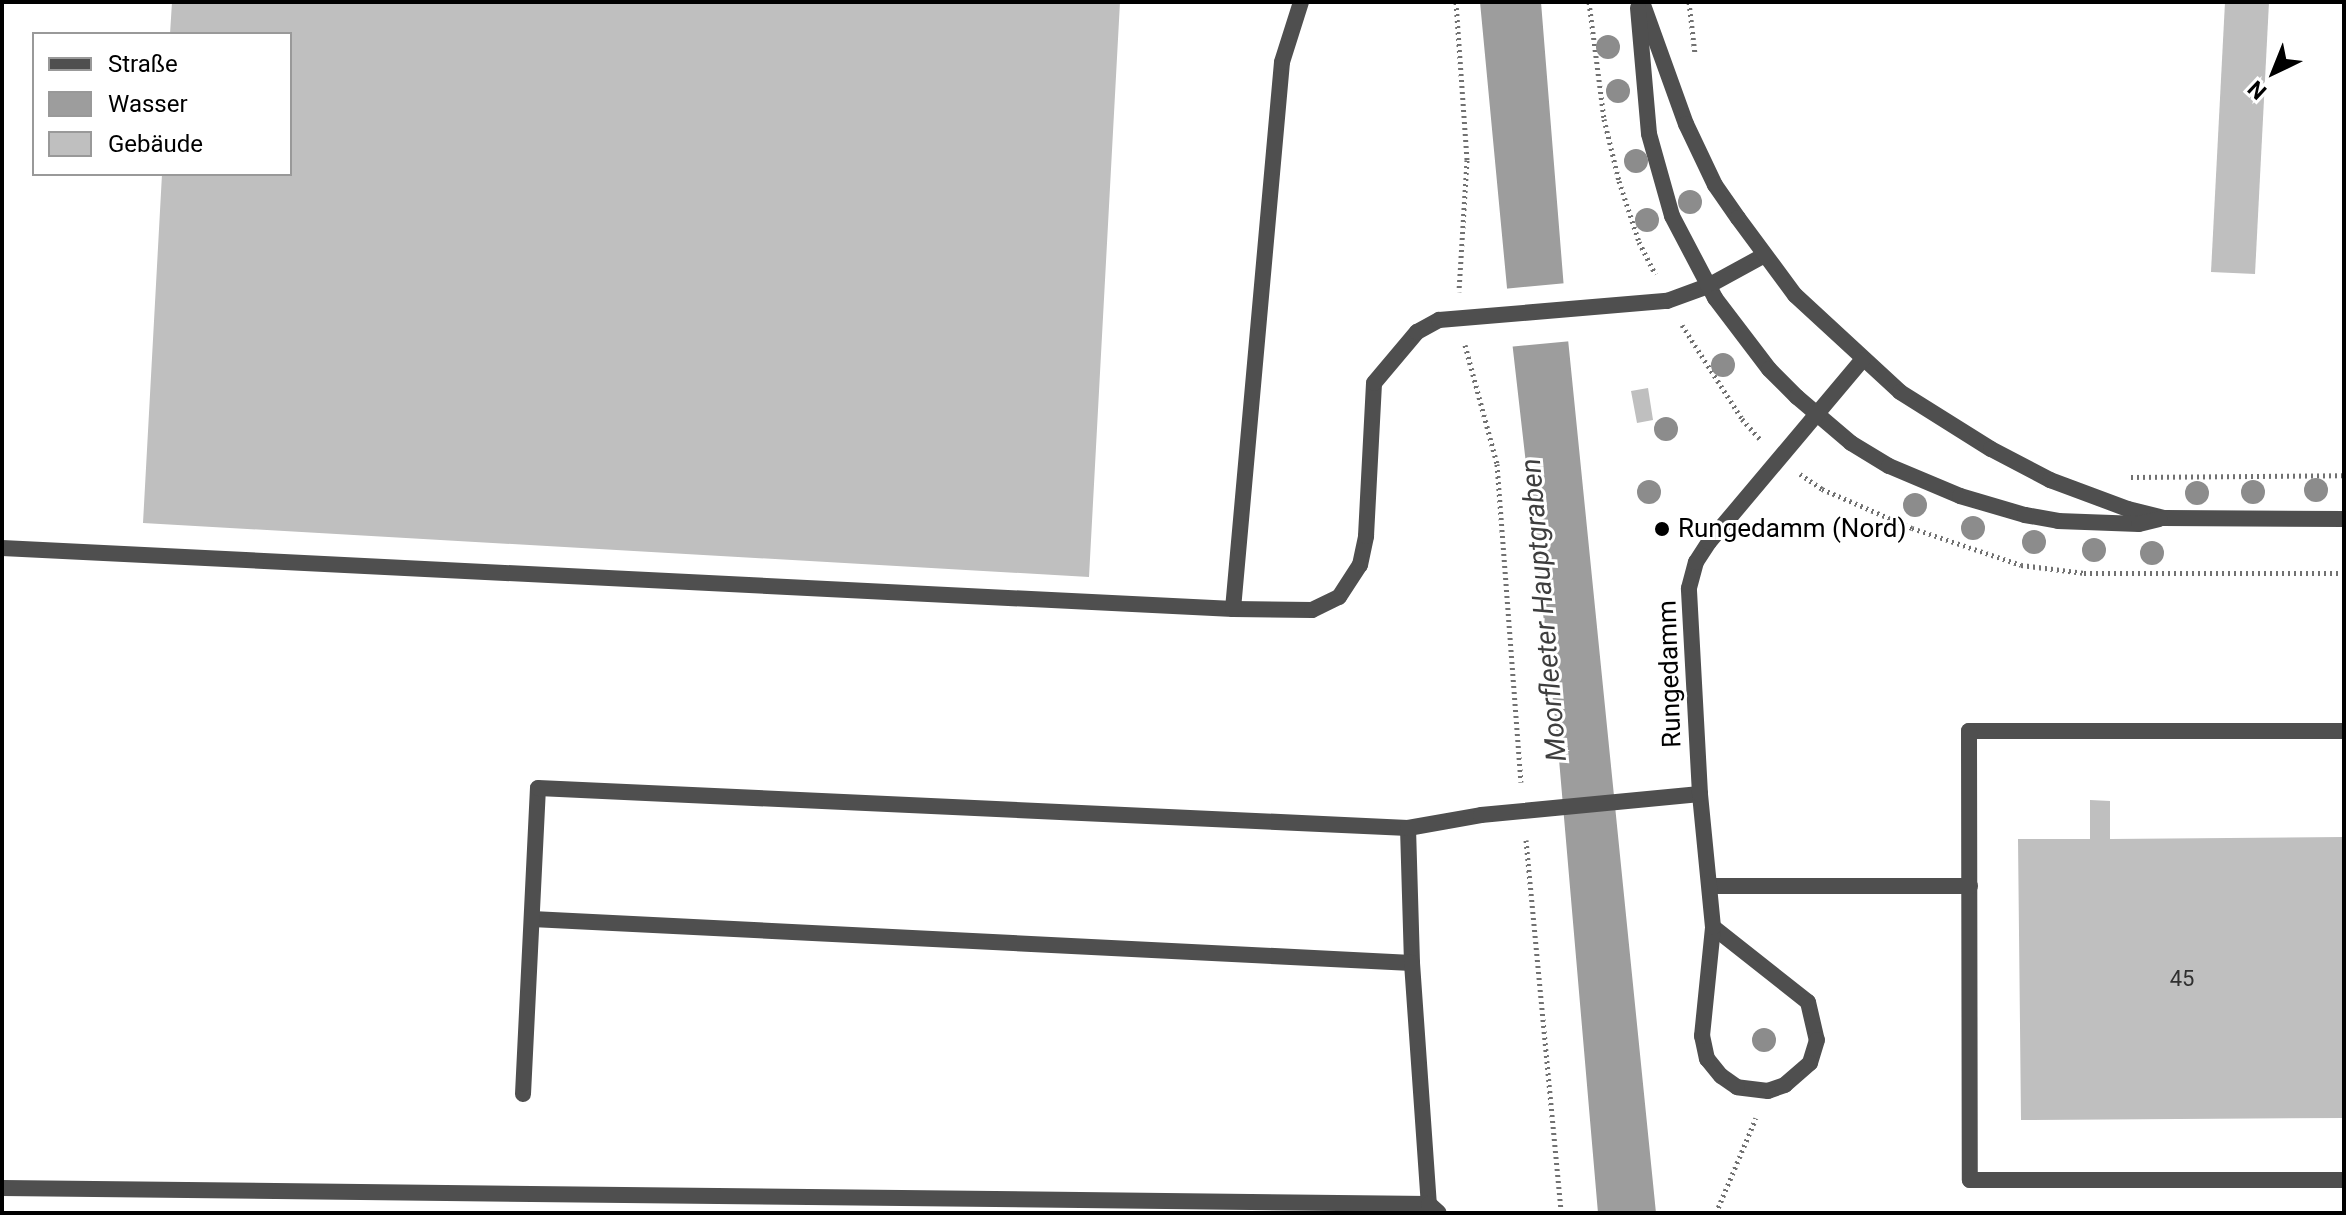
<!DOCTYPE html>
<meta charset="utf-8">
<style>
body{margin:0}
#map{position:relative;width:2346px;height:1215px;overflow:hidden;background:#fff;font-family:Roboto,sans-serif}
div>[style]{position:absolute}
.water>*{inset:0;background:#9d9d9d}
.pier>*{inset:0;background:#fff}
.building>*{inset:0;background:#bfbfbf}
.path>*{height:5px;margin-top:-2.5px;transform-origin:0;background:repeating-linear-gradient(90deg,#717171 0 2px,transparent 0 6px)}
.lane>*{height:16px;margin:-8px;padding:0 8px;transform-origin:8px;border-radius:8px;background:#4f4f4f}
.street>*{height:16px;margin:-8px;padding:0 8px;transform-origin:8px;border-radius:8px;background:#4f4f4f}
.trees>*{width:24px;height:24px;margin:-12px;border-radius:50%;background:#8c8c8c}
.dots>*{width:22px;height:22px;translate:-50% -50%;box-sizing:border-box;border:4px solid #fff;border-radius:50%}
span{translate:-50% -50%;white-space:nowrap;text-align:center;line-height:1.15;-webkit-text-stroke:6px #fff;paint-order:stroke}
.number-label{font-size:22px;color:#303030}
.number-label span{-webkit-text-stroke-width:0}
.poi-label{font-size:26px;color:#000}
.left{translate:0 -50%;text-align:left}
.street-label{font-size:26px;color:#000}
.water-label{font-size:28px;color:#3e3e3e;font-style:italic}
.frame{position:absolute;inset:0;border:4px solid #000;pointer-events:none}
.legend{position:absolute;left:32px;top:32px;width:260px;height:144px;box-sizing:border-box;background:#fff;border:2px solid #999;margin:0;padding:10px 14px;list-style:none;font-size:24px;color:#000}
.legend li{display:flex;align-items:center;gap:16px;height:40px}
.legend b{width:40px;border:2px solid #999}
.north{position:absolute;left:2234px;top:32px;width:80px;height:80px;-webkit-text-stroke:6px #fff;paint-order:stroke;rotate:223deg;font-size:22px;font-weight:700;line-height:32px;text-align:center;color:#000}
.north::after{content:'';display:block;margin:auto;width:28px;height:36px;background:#000;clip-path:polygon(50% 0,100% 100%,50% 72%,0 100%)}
</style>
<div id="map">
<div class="water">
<i style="clip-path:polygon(1480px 2px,1541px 2px,1568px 339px,1656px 1213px,1598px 1213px,1557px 736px,1512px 341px)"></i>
</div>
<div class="pier">
<i style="clip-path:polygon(1567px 283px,1572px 341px,1508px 347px,1503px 289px)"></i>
</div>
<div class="building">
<i style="clip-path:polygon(172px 2px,1120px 2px,1089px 577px,143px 523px,162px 174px,290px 174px,290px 34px,170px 34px)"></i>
<i style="clip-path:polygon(2225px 2px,2269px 2px,2255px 274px,2211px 272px)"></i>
<i style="clip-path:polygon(1648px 388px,1653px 420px,1637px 423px,1631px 391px)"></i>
<i style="clip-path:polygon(2090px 800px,2110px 801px,2110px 839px,2344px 837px,2344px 1118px,2021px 1120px,2018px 839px,2090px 839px)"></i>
</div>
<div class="path">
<i style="left:1456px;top:2px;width:158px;rotate:86deg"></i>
<i style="left:1467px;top:160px;width:132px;rotate:93.5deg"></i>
<i style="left:1589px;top:2px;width:118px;rotate:82.7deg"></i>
<i style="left:1604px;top:119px;width:64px;rotate:76.4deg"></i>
<i style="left:1619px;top:181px;width:64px;rotate:71.8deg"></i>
<i style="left:1639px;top:242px;width:36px;rotate:63deg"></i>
<i style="left:1689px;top:2px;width:52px;rotate:83.4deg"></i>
<i style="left:1682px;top:325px;width:112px;rotate:57.4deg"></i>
<i style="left:1742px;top:419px;width:27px;rotate:48deg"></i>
<i style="left:1465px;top:345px;width:123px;rotate:74.9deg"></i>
<i style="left:1497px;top:464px;width:319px;rotate:85.7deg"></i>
<i style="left:1800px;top:474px;width:27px;rotate:34deg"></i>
<i style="left:1822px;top:489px;width:98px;rotate:23.4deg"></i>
<i style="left:1912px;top:528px;width:115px;rotate:18.7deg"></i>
<i style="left:2021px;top:565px;width:64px;rotate:7.2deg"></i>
<i style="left:2084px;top:573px;width:260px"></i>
<i style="left:2131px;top:477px;width:213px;rotate:-0.5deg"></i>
<i style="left:1526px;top:840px;width:375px;rotate:84.6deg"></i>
<i style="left:1716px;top:1213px;width:103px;rotate:-67.2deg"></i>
</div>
<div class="lane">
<i style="left:2px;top:548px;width:1233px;rotate:2.84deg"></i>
<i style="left:1233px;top:609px;width:79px;rotate:0.7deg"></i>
<i style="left:1312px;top:610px;width:30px;rotate:-26deg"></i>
<i style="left:1339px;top:597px;width:38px;rotate:-57deg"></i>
<i style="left:1360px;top:565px;width:30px;rotate:-78deg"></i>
<i style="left:1366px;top:536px;width:153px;rotate:-87deg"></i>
<i style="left:1374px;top:383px;width:67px;rotate:-49.9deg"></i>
<i style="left:1417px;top:332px;width:25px;rotate:-29deg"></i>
<i style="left:1439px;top:320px;width:229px;rotate:-4.8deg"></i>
<i style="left:1667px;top:301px;width:44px;rotate:-20.1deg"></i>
<i style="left:1708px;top:286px;width:63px;rotate:-28.6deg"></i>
<i style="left:1233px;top:609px;width:549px;rotate:-84.88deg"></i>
<i style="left:1282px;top:62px;width:63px;rotate:-72.4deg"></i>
<i style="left:2344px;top:731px;width:375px;rotate:180deg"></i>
<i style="left:1969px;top:731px;width:449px;rotate:89.9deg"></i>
<i style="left:1970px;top:1180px;width:374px"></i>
<i style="left:1408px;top:828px;width:135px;rotate:88.3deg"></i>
<i style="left:1710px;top:886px;width:260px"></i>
<i style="left:532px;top:919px;width:881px;rotate:2.86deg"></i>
<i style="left:1412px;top:963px;width:242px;rotate:86deg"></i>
<i style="left:523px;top:1094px;width:306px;rotate:-87.2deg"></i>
<i style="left:538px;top:788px;width:871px;rotate:2.63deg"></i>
<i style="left:1408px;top:828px;width:74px;rotate:-10.1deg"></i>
<i style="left:1481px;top:815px;width:220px;rotate:-5.5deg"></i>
<i style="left:2px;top:1188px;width:1427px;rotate:0.64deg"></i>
<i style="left:1429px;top:1204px;width:13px;rotate:42deg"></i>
</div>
<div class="street">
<i style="left:1642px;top:2px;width:130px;rotate:70.2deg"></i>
<i style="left:1686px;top:124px;width:68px;rotate:64.6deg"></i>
<i style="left:1715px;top:185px;width:40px;rotate:55.1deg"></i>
<i style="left:1738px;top:218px;width:96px;rotate:53.5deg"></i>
<i style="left:1795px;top:295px;width:143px;rotate:42.7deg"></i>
<i style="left:1900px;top:392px;width:107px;rotate:32.1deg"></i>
<i style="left:1991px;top:449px;width:67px;rotate:27.7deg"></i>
<i style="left:2050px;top:480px;width:83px;rotate:20.4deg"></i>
<i style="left:2128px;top:509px;width:37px;rotate:14deg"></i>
<i style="left:2164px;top:518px;width:180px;rotate:0.3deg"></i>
<i style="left:1638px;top:8px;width:126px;rotate:85deg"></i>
<i style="left:1649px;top:134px;width:85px;rotate:74.3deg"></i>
<i style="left:1672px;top:216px;width:93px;rotate:62.3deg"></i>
<i style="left:1715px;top:298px;width:89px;rotate:52.7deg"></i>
<i style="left:1769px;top:369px;width:40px;rotate:45deg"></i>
<i style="left:1797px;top:397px;width:71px;rotate:40.4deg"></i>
<i style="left:1851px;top:443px;width:44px;rotate:31.2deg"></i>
<i style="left:1889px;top:466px;width:77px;rotate:22.9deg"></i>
<i style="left:1960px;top:496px;width:68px;rotate:16.3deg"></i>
<i style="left:2025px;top:515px;width:34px;rotate:10deg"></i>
<i style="left:2058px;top:521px;width:81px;rotate:2.1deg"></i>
<i style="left:2139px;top:524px;width:21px;rotate:-14deg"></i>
<i style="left:1713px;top:927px;width:121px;rotate:38.3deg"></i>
<i style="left:1808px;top:1002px;width:39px;rotate:77deg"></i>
<i style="left:1817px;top:1040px;width:24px;rotate:107deg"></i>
<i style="left:1810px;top:1063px;width:33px;rotate:139deg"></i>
<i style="left:1785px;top:1085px;width:18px;rotate:161deg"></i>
<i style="left:1768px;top:1091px;width:31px;rotate:-173deg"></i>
<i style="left:1737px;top:1087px;width:19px;rotate:-145deg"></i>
<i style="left:1721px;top:1076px;width:22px;rotate:-129deg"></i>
<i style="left:1707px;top:1059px;width:24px;rotate:-102deg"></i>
<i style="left:1702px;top:1036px;width:110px;rotate:-84.2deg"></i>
<i style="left:1713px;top:927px;width:134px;rotate:-95.6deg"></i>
<i style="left:1700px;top:794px;width:206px;rotate:-93.1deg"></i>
<i style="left:1689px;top:588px;width:27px;rotate:-75deg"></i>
<i style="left:1696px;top:562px;width:24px;rotate:-57deg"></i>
<i style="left:1709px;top:542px;width:238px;rotate:-49.9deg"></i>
</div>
<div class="trees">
<i style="left:1608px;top:47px"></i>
<i style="left:1618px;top:91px"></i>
<i style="left:1636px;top:161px"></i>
<i style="left:1690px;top:202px"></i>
<i style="left:1647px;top:220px"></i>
<i style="left:1723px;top:365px"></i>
<i style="left:1666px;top:429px"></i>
<i style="left:2316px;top:490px"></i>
<i style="left:1649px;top:492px"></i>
<i style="left:2253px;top:492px"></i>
<i style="left:2197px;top:493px"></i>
<i style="left:1915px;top:505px"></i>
<i style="left:1973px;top:528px"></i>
<i style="left:2034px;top:542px"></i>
<i style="left:2094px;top:550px"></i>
<i style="left:2152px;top:553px"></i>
<i style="left:1764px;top:1040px"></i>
</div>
<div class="dots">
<i style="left:1662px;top:529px;background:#000"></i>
</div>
<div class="number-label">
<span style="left:2182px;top:979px">45</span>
</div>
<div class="poi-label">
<span class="left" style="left:1678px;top:529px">Rungedamm (Nord)</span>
</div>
<div class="street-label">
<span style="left:1670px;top:674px;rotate:-92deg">Rungedamm</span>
</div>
<div class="water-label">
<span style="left:1544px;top:610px;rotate:-95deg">Moorfleeter Hauptgraben</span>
</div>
<div class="frame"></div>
<ul class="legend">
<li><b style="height:10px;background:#4f4f4f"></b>Straße</li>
<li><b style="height:22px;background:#9d9d9d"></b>Wasser</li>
<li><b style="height:22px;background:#bfbfbf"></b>Gebäude</li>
</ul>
<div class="north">N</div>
</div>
